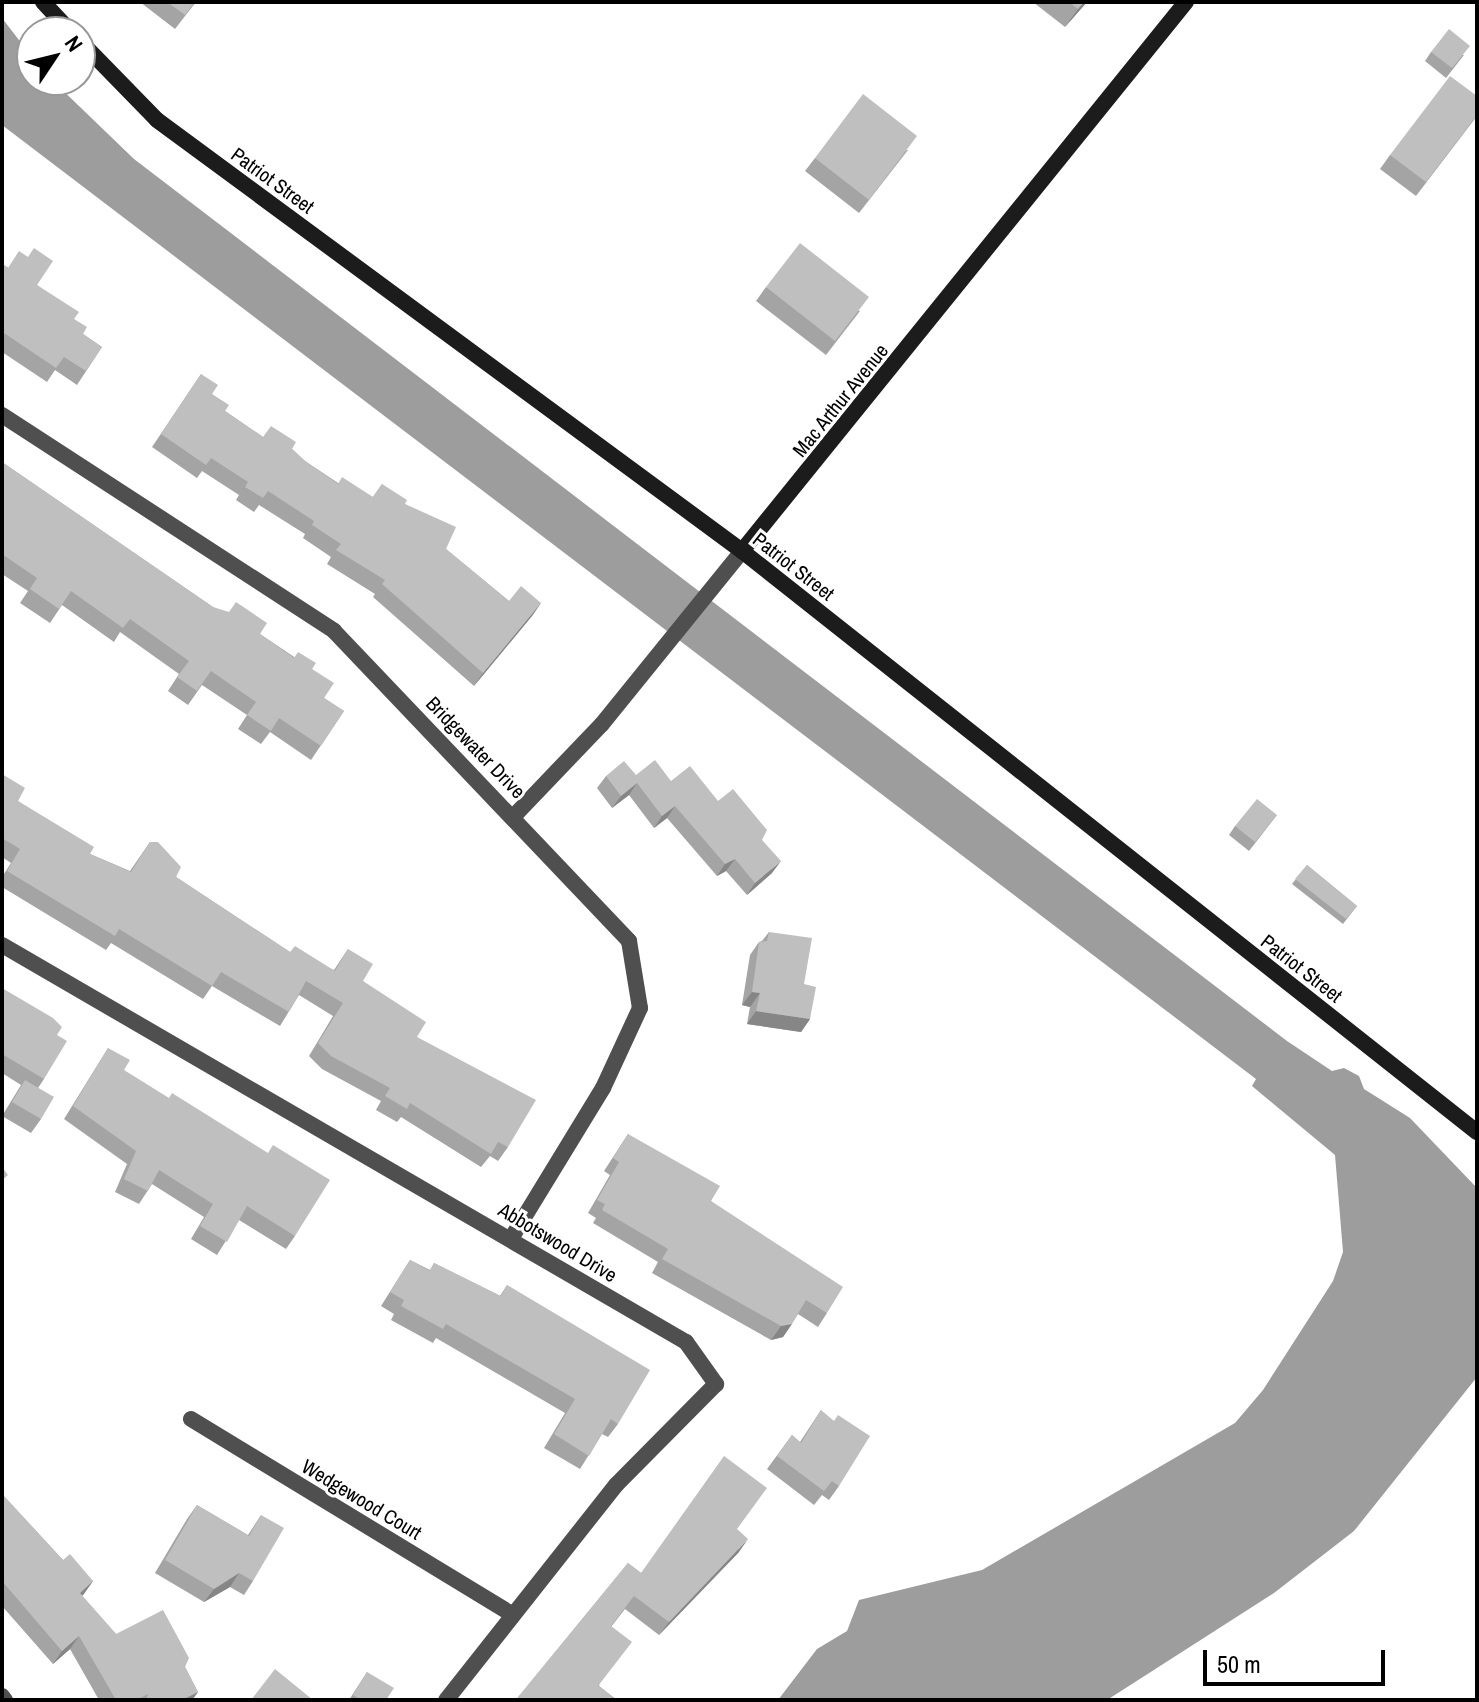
<!DOCTYPE html>
<style>
body{margin:0}
#map{position:relative;width:1479px;height:1702px;overflow:hidden;background:#fff;font-family:"Archivo Narrow",sans-serif}
div>[style]{position:absolute}
.water>*{inset:0;background:#9d9d9d}
.street>*{height:16px;margin:-8px;padding:0 8px;transform-origin:8px;border-radius:8px;background:#4f4f4f}
.secondary>*{height:16px;margin:-8px;padding:0 8px;transform-origin:8px;border-radius:8px;background:#1c1c1c}
.wall>*{inset:0;background:#a4a4a4}
.shaded-wall>*{inset:0;background:#868686}
.building>*{inset:0;background:#bfbfbf}
span{translate:-50% -50%;white-space:nowrap;text-align:center;line-height:1.15;-webkit-text-stroke:6px #fff;paint-order:stroke}
.street-label{font-size:20px;color:#000}
.frame{position:absolute;inset:0;border:4px solid #000;pointer-events:none}
.north{position:absolute;left:16px;top:16px;width:80px;height:80px;box-sizing:border-box;background:#fff;border:2px solid #999;border-radius:50%;rotate:55deg;font-size:22px;font-weight:700;line-height:32px;text-align:center;color:#000}
.north::after{content:'';display:block;margin:auto;width:28px;height:36px;background:#000;clip-path:polygon(50% 0,100% 100%,50% 72%,0 100%)}
.scale{position:absolute;left:1203px;top:1650px;width:182px;height:36px;box-sizing:border-box;border:4px solid #000;border-top:0;padding-left:10px;font-size:24px;line-height:28px;white-space:nowrap;color:#000;-webkit-text-stroke:6px #fff;paint-order:stroke}
</style>
<div id="map">
<div class="water">
<i style="clip-path:polygon(2px 18px,32px 57px,32px 80px,52px 80px,134px 159px,1287px 1041px,1332px 1071px,1344px 1068px,1359px 1076px,1364px 1089px,1410px 1118px,1477px 1188px,1477px 1377px,1354px 1531px,1274px 1593px,1107px 1700px,778px 1700px,817px 1649px,847px 1631px,859px 1600px,982px 1570px,1235px 1423px,1263px 1390px,1333px 1281px,1343px 1252px,1335px 1155px,1252px 1086px,1256px 1079px,2px 125px)"></i>
</div>
<div class="street">
<i style="left:2px;top:415px;width:396px;rotate:33deg"></i>
<i style="left:334px;top:631px;width:428px;rotate:46.4deg"></i>
<i style="left:629px;top:941px;width:68px;rotate:80.7deg"></i>
<i style="left:640px;top:1008px;width:88px;rotate:114.8deg"></i>
<i style="left:603px;top:1088px;width:175px;rotate:121.4deg"></i>
<i style="left:514px;top:816px;width:127px;rotate:-46.3deg"></i>
<i style="left:602px;top:724px;width:223px;rotate:-51deg"></i>
<i style="left:2px;top:945px;width:791px;rotate:30.13deg"></i>
<i style="left:686px;top:1342px;width:52px;rotate:54.5deg"></i>
<i style="left:716px;top:1384px;width:142px;rotate:134.7deg"></i>
<i style="left:616px;top:1485px;width:274px;rotate:128.3deg"></i>
<i style="left:191px;top:1419px;width:376px;rotate:31.3deg"></i>
<i style="left:2px;top:1696px;width:5px;rotate:53deg"></i>
</div>
<div class="secondary">
<i style="left:43px;top:2px;width:41px;rotate:47deg"></i>
<i style="left:80px;top:41px;width:110px;rotate:45.7deg"></i>
<i style="left:157px;top:120px;width:727px;rotate:36.38deg"></i>
<i style="left:742px;top:551px;width:937px;rotate:38.33deg"></i>
<i style="left:742px;top:551px;width:706px;rotate:-51.04deg"></i>
</div>
<div class="wall">
<i style="clip-path:polygon(140px 2px,196px 2px,175px 29px)"></i>
<i style="clip-path:polygon(1033px 2px,1087px 2px,1065px 27px)"></i>
<i style="clip-path:polygon(1431px 52px,1464px 55px,1446px 78px,1425px 61px)"></i>
<i style="clip-path:polygon(1477px 116px,1416px 196px,1380px 169px,1390px 155px)"></i>
<i style="clip-path:polygon(908px 150px,859px 213px,805px 171px,815px 158px)"></i>
<i style="clip-path:polygon(2px 264px,37px 285px,74px 319px,83px 334px,102px 347px,77px 385px,55px 370px,47px 382px,2px 352px)"></i>
<i style="clip-path:polygon(766px 287px,860px 311px,826px 355px,756px 301px)"></i>
<i style="clip-path:polygon(201px 374px,212px 394px,225px 411px,263px 437px,292px 449px,305px 461px,338px 483px,373px 497px,382px 484px,405px 504px,446px 549px,509px 601px,541px 603px,532px 616px,474px 686px,373px 597px,375px 594px,327px 564px,331px 557px,303px 538px,305px 534px,259px 505px,254px 512px,236px 500px,239px 495px,202px 471px,197px 478px,152px 447px)"></i>
<i style="clip-path:polygon(2px 462px,213px 607px,260px 634px,312px 669px,324px 698px,344px 711px,311px 760px,270px 732px,261px 744px,238px 729px,247px 715px,202px 685px,188px 705px,168px 691px,179px 674px,120px 632px,114px 642px,62px 605px,50px 623px,20px 603px,28px 591px,2px 574px)"></i>
<i style="clip-path:polygon(2px 774px,18px 801px,90px 854px,130px 871px,150px 842px,176px 877px,290px 952px,334px 970px,348px 949px,363px 981px,417px 1037px,508px 1147px,498px 1161px,490px 1156px,481px 1167px,401px 1117px,397px 1122px,376px 1110px,381px 1101px,322px 1069px,309px 1056px,333px 1016px,299px 995px,280px 1026px,212px 986px,203px 999px,111px 943px,106px 950px,2px 887px,2px 877px,11px 863px,2px 857px)"></i>
<i style="clip-path:polygon(636px 775px,671px 781px,718px 801px,762px 840px,772px 873px,747px 895px,726px 871px,717px 876px,667px 818px,654px 828px,629px 795px,612px 808px,597px 788px,606px 776px)"></i>
<i style="clip-path:polygon(1277px 815px,1249px 851px,1229px 835px,1235px 826px)"></i>
<i style="clip-path:polygon(1307px 865px,1357px 906px,1343px 924px,1292px 884px)"></i>
<i style="clip-path:polygon(769px 932px,804px 984px,810px 1019px,801px 1032px,747px 1024px,750px 1007px,742px 1005px,750px 955px,759px 942px,762px 941px)"></i>
<i style="clip-path:polygon(2px 988px,57px 1035px,44px 1079px,38px 1088px,41px 1119px,31px 1133px,2px 1116px,21px 1085px,2px 1073px)"></i>
<i style="clip-path:polygon(108px 1048px,124px 1070px,295px 1236px,286px 1249px,239px 1220px,217px 1255px,191px 1239px,204px 1217px,152px 1184px,139px 1204px,115px 1192px,127px 1164px,64px 1119px)"></i>
<i style="clip-path:polygon(628px 1134px,711px 1201px,827px 1313px,818px 1327px,798px 1314px,783px 1337px,771px 1340px,652px 1273px,658px 1262px,593px 1223px,596px 1218px,588px 1213px,610px 1175px,604px 1171px)"></i>
<i style="clip-path:polygon(410px 1260px,430px 1270px,434px 1263px,500px 1296px,507px 1285px,618px 1424px,608px 1437px,602px 1434px,580px 1469px,544px 1448px,565px 1413px,436px 1338px,433px 1343px,391px 1320px,394px 1314px,381px 1306px)"></i>
<i style="clip-path:polygon(821px 1410px,839px 1486px,829px 1500px,822px 1495px,814px 1505px,767px 1469px,792px 1435px,800px 1442px)"></i>
<i style="clip-path:polygon(2px 1494px,63px 1560px,93px 1581px,82px 1596px,116px 1634px,185px 1667px,198px 1692px,192px 1700px,99px 1700px,70px 1649px,53px 1664px,2px 1606px)"></i>
<i style="clip-path:polygon(197px 1505px,248px 1535px,261px 1515px,253px 1581px,244px 1595px,230px 1587px,204px 1602px,155px 1573px,187px 1519px)"></i>
<i style="clip-path:polygon(737px 1529px,739px 1552px,659px 1635px,625px 1609px,611px 1627px,599px 1686px,617px 1700px,516px 1700px,628px 1563px,641px 1573px)"></i>
<i style="clip-path:polygon(367px 1672px,386px 1700px,349px 1700px)"></i>
</div>
<div class="shaded-wall">
<i style="clip-path:polygon(1084px 2px,1087px 2px,1065px 27px,1078px 9px)"></i>
<i style="clip-path:polygon(541px 603px,532px 616px,474px 686px,483px 673px)"></i>
<i style="clip-path:polygon(637px 783px,629px 795px,612px 808px,621px 796px)"></i>
<i style="clip-path:polygon(675px 806px,667px 818px,654px 828px,662px 816px)"></i>
<i style="clip-path:polygon(735px 859px,726px 871px,717px 876px,725px 864px)"></i>
<i style="clip-path:polygon(781px 861px,772px 873px,747px 895px,755px 883px)"></i>
<i style="clip-path:polygon(752px 992px,760px 993px,750px 1007px,742px 1005px)"></i>
<i style="clip-path:polygon(756px 1011px,810px 1019px,801px 1032px,747px 1024px)"></i>
<i style="clip-path:polygon(792px 1324px,783px 1337px,771px 1340px,781px 1326px)"></i>
<i style="clip-path:polygon(748px 1539px,739px 1552px,659px 1635px,669px 1622px)"></i>
<i style="clip-path:polygon(239px 1573px,230px 1587px,204px 1602px,214px 1589px)"></i>
<i style="clip-path:polygon(93px 1581px,84px 1594px,70px 1607px,80px 1593px)"></i>
<i style="clip-path:polygon(79px 1636px,70px 1649px,53px 1664px,62px 1651px)"></i>
<i style="clip-path:polygon(198px 1692px,192px 1700px,182px 1700px)"></i>
</div>
<div class="building">
<i style="clip-path:polygon(167px 2px,195px 2px,185px 15px)"></i>
<i style="clip-path:polygon(1069px 2px,1084px 2px,1078px 9px)"></i>
<i style="clip-path:polygon(1449px 29px,1470px 46px,1452px 68px,1431px 52px)"></i>
<i style="clip-path:polygon(1450px 76px,1477px 96px,1477px 115px,1426px 182px,1390px 155px)"></i>
<i style="clip-path:polygon(863px 94px,917px 136px,869px 200px,815px 158px)"></i>
<i style="clip-path:polygon(800px 243px,869px 297px,835px 341px,766px 287px)"></i>
<i style="clip-path:polygon(34px 248px,53px 261px,37px 285px,79px 312px,74px 319px,87px 327px,83px 334px,102px 347px,86px 371px,64px 357px,56px 368px,4px 333px,2px 336px,2px 264px,8px 268px,19px 251px,28px 257px)"></i>
<i style="clip-path:polygon(201px 374px,218px 385px,212px 394px,229px 405px,225px 411px,263px 437px,271px 426px,296px 442px,292px 449px,305px 461px,338px 484px,342px 477px,373px 497px,382px 484px,407px 500px,405px 504px,456px 527px,446px 549px,509px 601px,521px 586px,541px 603px,483px 673px,382px 584px,385px 580px,336px 550px,341px 544px,312px 525px,314px 521px,268px 491px,263px 498px,245px 487px,248px 482px,211px 458px,206px 465px,161px 434px)"></i>
<i style="clip-path:polygon(2px 462px,213px 607px,229px 612px,236px 602px,267px 623px,260px 634px,294px 658px,298px 652px,316px 663px,312px 669px,334px 683px,324px 698px,344px 711px,321px 746px,279px 718px,271px 731px,247px 715px,256px 702px,211px 671px,197px 691px,177px 677px,189px 661px,130px 619px,123px 628px,71px 591px,59px 609px,30px 589px,37px 578px,2px 554px)"></i>
<i style="clip-path:polygon(655px 760px,671px 781px,690px 766px,718px 801px,733px 789px,767px 830px,762px 840px,781px 861px,755px 883px,735px 859px,725px 864px,675px 806px,662px 816px,637px 783px,621px 796px,606px 776px,624px 761px,636px 775px)"></i>
<i style="clip-path:polygon(2px 774px,25px 788px,18px 801px,94px 847px,90px 854px,131px 872px,150px 842px,158px 842px,181px 867px,176px 877px,290px 952px,295px 946px,335px 971px,348px 949px,373px 964px,363px 981px,426px 1022px,417px 1037px,536px 1100px,508px 1147px,498px 1142px,491px 1154px,410px 1103px,407px 1109px,385px 1096px,390px 1088px,331px 1056px,318px 1043px,343px 1003px,306px 981px,289px 1012px,221px 972px,212px 986px,119px 929px,115px 936px,7px 871px,20px 849px,2px 838px)"></i>
<i style="clip-path:polygon(1257px 799px,1277px 815px,1255px 842px,1235px 826px)"></i>
<i style="clip-path:polygon(1307px 865px,1357px 906px,1346px 919px,1295px 879px)"></i>
<i style="clip-path:polygon(769px 932px,812px 938px,804px 984px,816px 987px,810px 1019px,756px 1011px,760px 993px,752px 992px,759px 942px,767px 941px)"></i>
<i style="clip-path:polygon(2px 988px,53px 1018px,62px 1027px,57px 1035px,67px 1041px,44px 1079px,2px 1054px)"></i>
<i style="clip-path:polygon(108px 1048px,130px 1060px,124px 1070px,169px 1098px,172px 1093px,268px 1153px,273px 1145px,330px 1180px,295px 1236px,247px 1206px,227px 1242px,200px 1226px,213px 1204px,159px 1170px,148px 1191px,124px 1179px,136px 1151px,73px 1106px)"></i>
<i style="clip-path:polygon(25px 1080px,54px 1097px,41px 1119px,12px 1102px)"></i>
<i style="clip-path:polygon(628px 1134px,720px 1186px,711px 1201px,843px 1287px,827px 1313px,806px 1300px,792px 1324px,781px 1326px,662px 1259px,668px 1249px,602px 1210px,605px 1204px,597px 1200px,619px 1162px,613px 1158px)"></i>
<i style="clip-path:polygon(2px 1167px,8px 1175px,2px 1180px)"></i>
<i style="clip-path:polygon(410px 1260px,430px 1271px,434px 1263px,501px 1296px,507px 1285px,650px 1370px,618px 1424px,611px 1419px,589px 1456px,554px 1434px,575px 1399px,446px 1324px,443px 1329px,401px 1306px,404px 1300px,390px 1292px)"></i>
<i style="clip-path:polygon(821px 1410px,834px 1421px,838px 1415px,870px 1436px,839px 1486px,832px 1481px,824px 1491px,777px 1456px,792px 1435px,801px 1443px)"></i>
<i style="clip-path:polygon(724px 1456px,767px 1488px,737px 1529px,748px 1539px,669px 1622px,634px 1596px,611px 1626px,632px 1642px,598px 1686px,617px 1700px,521px 1700px,518px 1697px,628px 1563px,641px 1573px)"></i>
<i style="clip-path:polygon(2px 1494px,63px 1560px,70px 1554px,93px 1581px,80px 1593px,116px 1634px,163px 1610px,189px 1658px,185px 1667px,198px 1692px,182px 1700px,146px 1700px,148px 1694px,136px 1700px,116px 1700px,79px 1636px,62px 1651px,2px 1581px)"></i>
<i style="clip-path:polygon(197px 1505px,249px 1536px,261px 1515px,284px 1528px,253px 1581px,239px 1573px,214px 1589px,165px 1560px)"></i>
<i style="clip-path:polygon(275px 1669px,313px 1700px,251px 1700px)"></i>
<i style="clip-path:polygon(367px 1672px,394px 1688px,386px 1700px,361px 1700px,353px 1695px)"></i>
</div>
<div class="street-label">
<span style="left:273px;top:180px;rotate:36deg">Patriot Street</span>
<span style="left:840px;top:400px;rotate:-51deg">Mac Arthur Avenue</span>
<span style="left:794px;top:566px;rotate:38deg">Patriot Street</span>
<span style="left:476px;top:747px;rotate:46deg">Bridgewater Drive</span>
<span style="left:1302px;top:968px;rotate:38deg">Patriot Street</span>
<span style="left:558px;top:1242px;rotate:31deg">Abbotswood Drive</span>
<span style="left:362px;top:1499px;rotate:31deg">Wedgewood Court</span>
</div>
<div class="frame"></div>
<div class="north">N</div>
<div class="scale">50 m</div>
</div>
